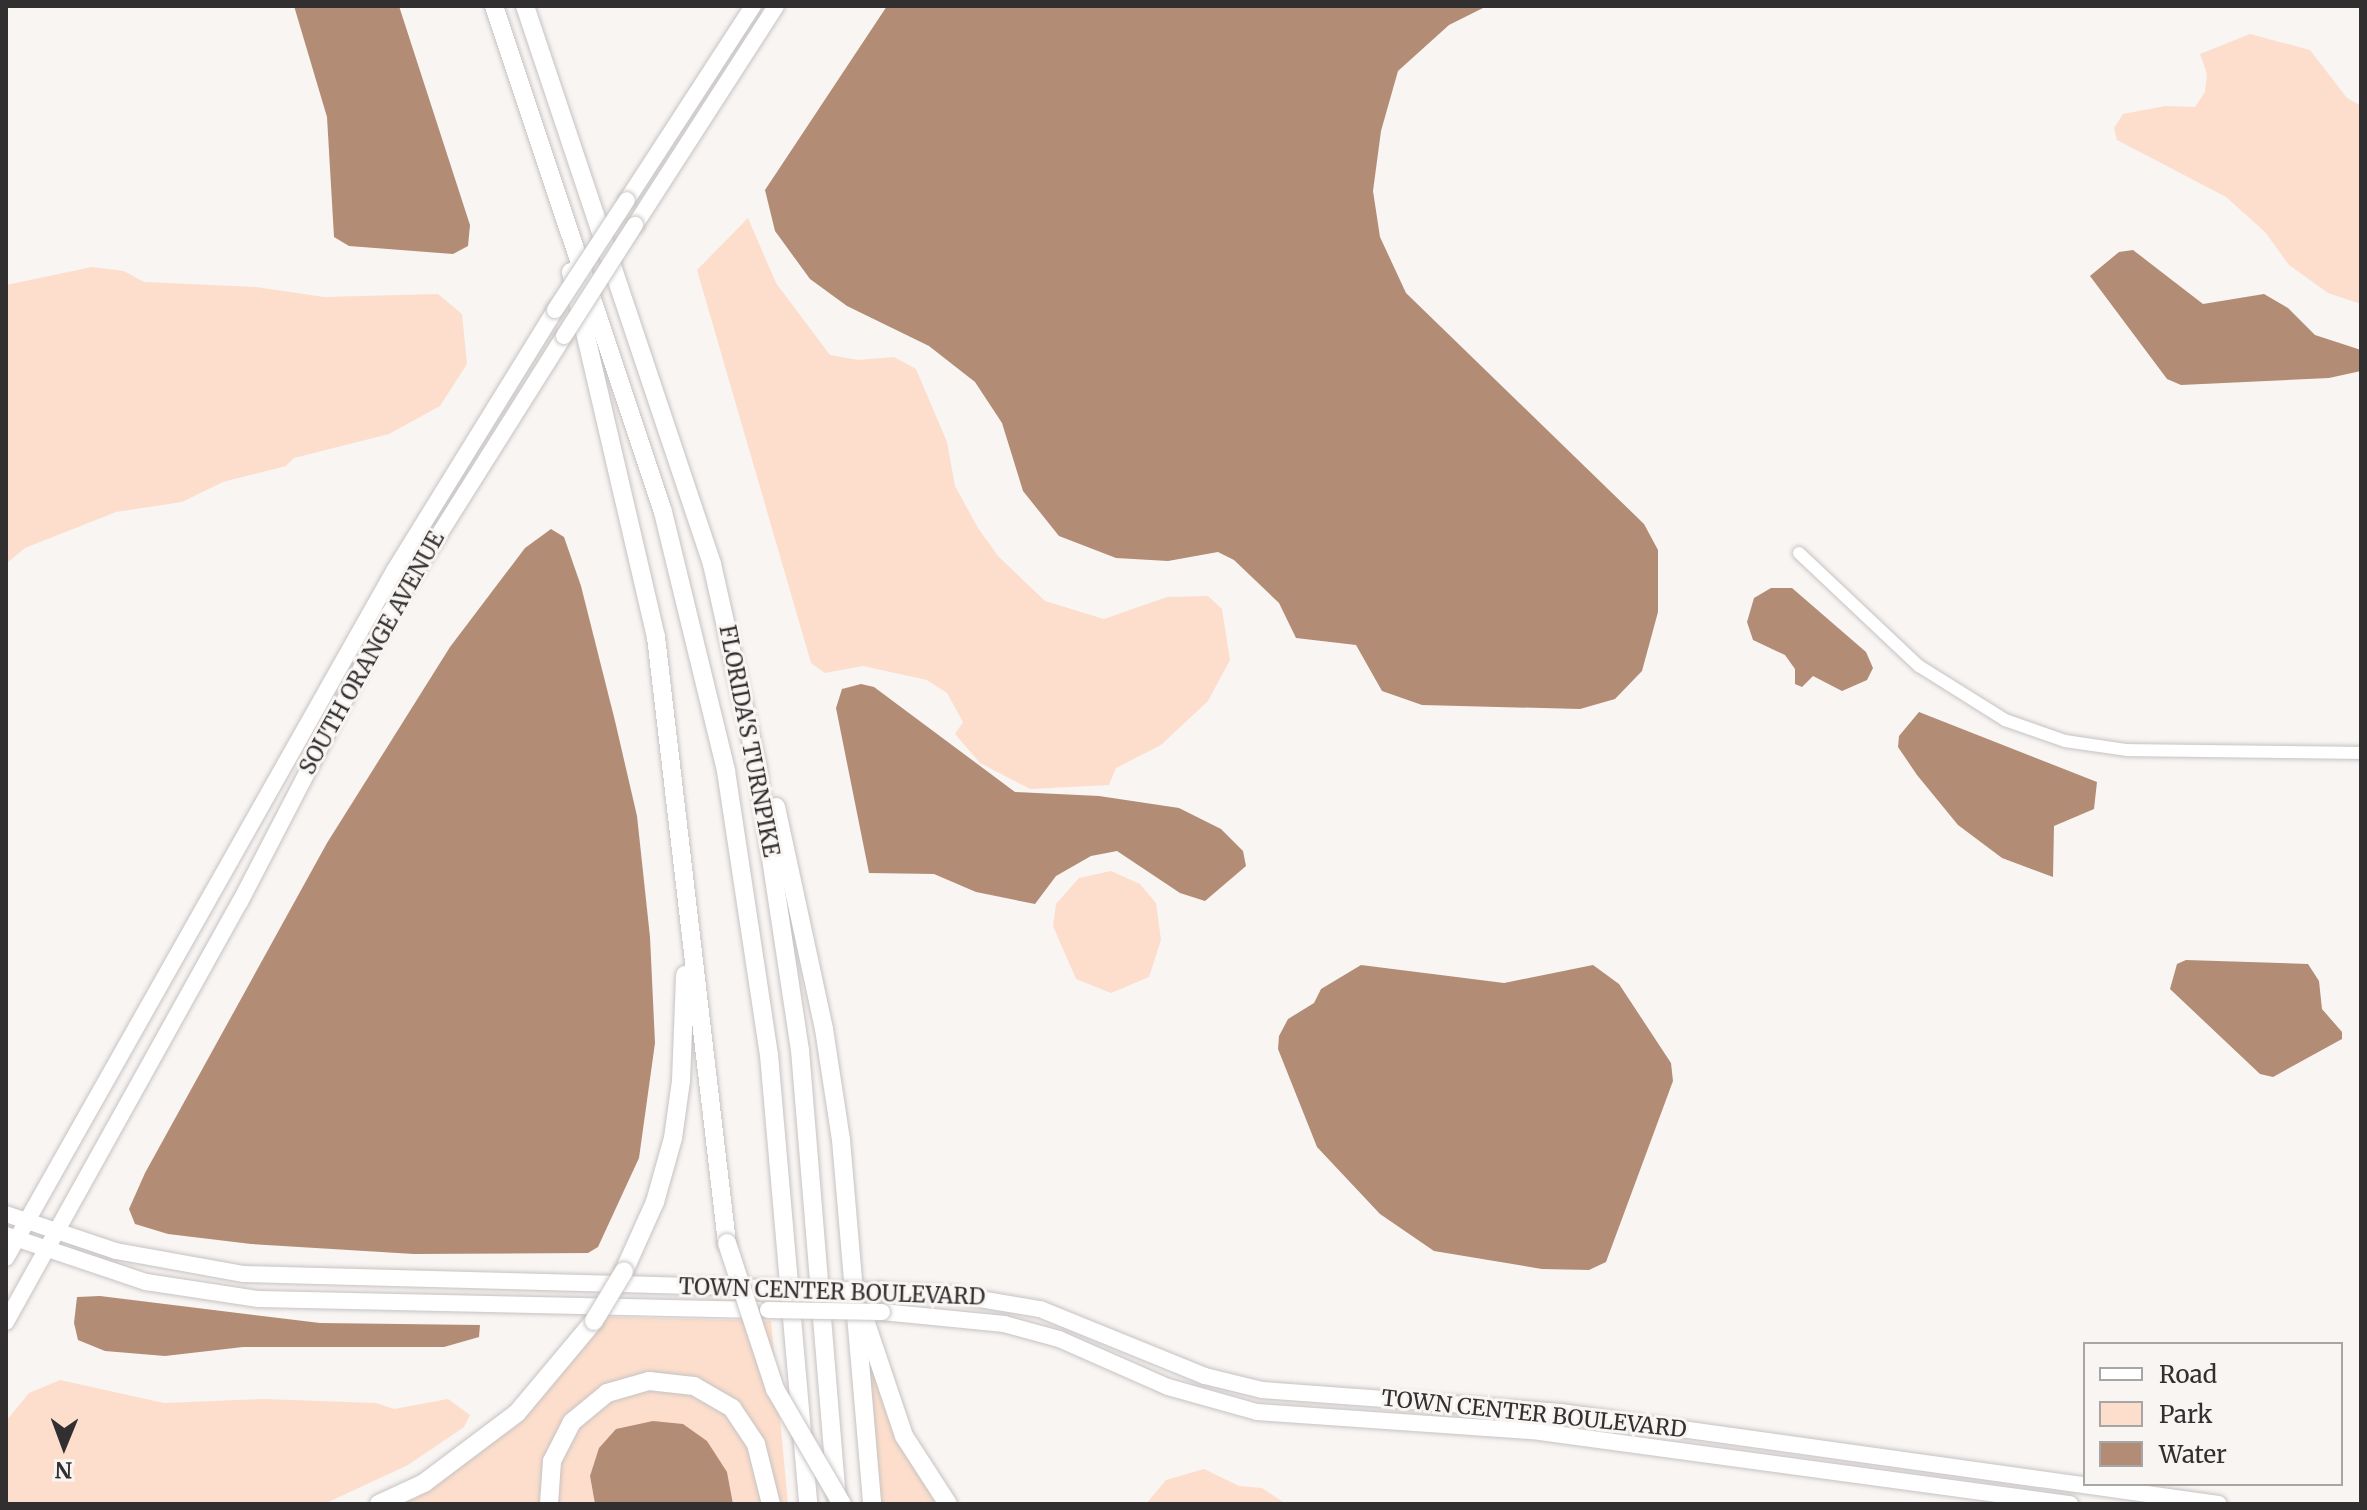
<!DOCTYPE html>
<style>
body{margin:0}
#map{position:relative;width:2367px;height:1510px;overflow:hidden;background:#f8f5f3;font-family:Merriweather,serif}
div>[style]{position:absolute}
.green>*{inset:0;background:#fddecc}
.water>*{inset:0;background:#b38c76}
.roads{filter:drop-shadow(0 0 2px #c6c3c2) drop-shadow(0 0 2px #c6c3c2)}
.minor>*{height:12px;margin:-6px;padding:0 6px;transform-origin:6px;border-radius:6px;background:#fff}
.major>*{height:16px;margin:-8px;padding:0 8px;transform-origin:8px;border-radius:8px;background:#fff}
.highway>*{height:18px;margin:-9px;padding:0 9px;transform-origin:9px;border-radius:9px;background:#fff}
.bridges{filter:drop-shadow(0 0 2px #c6c3c2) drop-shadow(0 0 2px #c6c3c2)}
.major-bridge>*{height:16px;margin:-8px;padding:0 8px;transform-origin:8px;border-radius:8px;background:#fff}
.highway-bridge>*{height:18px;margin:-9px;padding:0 9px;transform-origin:9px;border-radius:9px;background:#fff}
span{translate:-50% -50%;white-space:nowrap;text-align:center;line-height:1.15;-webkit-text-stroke:6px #f8f5f3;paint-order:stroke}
.street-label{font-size:22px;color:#312f2f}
.frame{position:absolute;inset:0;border:8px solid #312f2f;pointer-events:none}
.legend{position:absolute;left:2083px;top:1342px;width:260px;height:144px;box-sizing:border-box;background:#f8f5f3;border:2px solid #a8a6a5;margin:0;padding:10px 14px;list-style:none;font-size:24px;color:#312f2f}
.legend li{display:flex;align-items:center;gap:16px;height:40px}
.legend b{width:40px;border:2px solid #a8a6a5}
.north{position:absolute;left:24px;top:1406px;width:80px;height:80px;-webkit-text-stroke:6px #f8f5f3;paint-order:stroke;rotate:181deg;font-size:22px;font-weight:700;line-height:32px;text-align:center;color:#312f2f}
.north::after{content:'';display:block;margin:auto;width:28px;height:36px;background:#312f2f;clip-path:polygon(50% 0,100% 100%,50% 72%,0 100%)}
</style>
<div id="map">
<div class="green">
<i style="clip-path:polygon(2250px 34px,2310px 50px,2347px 98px,2361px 106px,2361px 304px,2328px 293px,2289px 265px,2265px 232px,2226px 197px,2117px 140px,2114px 128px,2123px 114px,2165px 106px,2195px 107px,2205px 92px,2207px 74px,2200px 54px)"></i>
<i style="clip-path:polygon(748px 218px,776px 283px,830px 355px,858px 360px,894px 357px,916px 369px,947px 442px,955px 486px,978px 528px,998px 556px,1045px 601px,1104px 619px,1167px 597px,1208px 596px,1222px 609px,1230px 660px,1208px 701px,1161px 745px,1116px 768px,1109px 785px,1030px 789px,980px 763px,955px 734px,963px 722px,947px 693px,927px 680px,863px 666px,825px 673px,811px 663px,697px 270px)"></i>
<i style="clip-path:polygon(92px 267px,124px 271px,144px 282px,256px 287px,324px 297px,438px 294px,462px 314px,467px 364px,440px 406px,389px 434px,294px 458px,286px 466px,223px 482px,182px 502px,116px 512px,25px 548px,6px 564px,6px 285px)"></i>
<i style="clip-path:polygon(1111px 871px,1140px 884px,1156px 903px,1161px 940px,1149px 977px,1111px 993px,1076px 979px,1053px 926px,1056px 904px,1079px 878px)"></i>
<i style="clip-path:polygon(607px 1317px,771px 1321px,788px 1504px,779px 1504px,766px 1451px,748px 1416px,641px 1375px,605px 1386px,564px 1420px,548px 1454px,543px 1504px,398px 1504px,513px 1428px)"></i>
<i style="clip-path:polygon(865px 1353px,868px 1353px,939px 1504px,881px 1504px)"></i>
<i style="clip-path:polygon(60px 1380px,164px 1403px,265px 1399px,376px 1403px,394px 1409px,448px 1399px,470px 1415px,464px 1427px,408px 1465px,324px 1504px,6px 1504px,6px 1421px,29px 1393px)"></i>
<i style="clip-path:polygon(649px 1388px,697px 1395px,730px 1417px,750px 1444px,767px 1504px,733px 1504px,727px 1472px,590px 1476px,595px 1504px,556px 1504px,557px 1471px,576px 1428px,604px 1402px)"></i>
<i style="clip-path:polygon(1204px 1469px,1239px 1486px,1262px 1488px,1286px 1504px,1146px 1504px,1166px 1480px)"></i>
</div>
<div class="water">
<i style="clip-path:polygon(294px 6px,399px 6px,470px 225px,468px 246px,453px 254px,349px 246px,334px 237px,327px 117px)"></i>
<i style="clip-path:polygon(887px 6px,1487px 6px,1449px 25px,1398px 71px,1381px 131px,1373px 191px,1380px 237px,1406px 293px,1644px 524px,1658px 550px,1658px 612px,1642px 671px,1615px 699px,1580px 709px,1422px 705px,1382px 691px,1356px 645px,1296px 638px,1279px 603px,1234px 560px,1218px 552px,1168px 561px,1116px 558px,1059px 536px,1023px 491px,1002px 423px,975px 382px,929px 346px,847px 306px,810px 279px,775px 231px,765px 190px)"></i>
<i style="clip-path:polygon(2133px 250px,2203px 304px,2264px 294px,2288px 308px,2315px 335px,2361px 350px,2361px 371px,2329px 378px,2181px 385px,2167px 379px,2090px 276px,2119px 252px)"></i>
<i style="clip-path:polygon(551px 529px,564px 537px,581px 586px,615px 721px,637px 816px,650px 937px,655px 1043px,639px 1158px,598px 1247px,588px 1253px,414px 1254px,251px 1244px,168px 1234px,135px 1224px,129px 1209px,145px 1173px,327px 843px,450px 647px,525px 548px)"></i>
<i style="clip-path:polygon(1771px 588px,1792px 588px,1866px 652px,1873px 668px,1867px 680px,1842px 691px,1813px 676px,1802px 687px,1795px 684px,1795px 669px,1785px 655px,1753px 640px,1747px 622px,1754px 598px)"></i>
<i style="clip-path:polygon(861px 684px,874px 687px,1015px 792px,1099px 796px,1179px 808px,1221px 829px,1243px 851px,1246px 866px,1205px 901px,1180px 893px,1117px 851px,1091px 856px,1056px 876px,1035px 904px,976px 892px,934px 874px,869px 873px,836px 708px,842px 689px)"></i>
<i style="clip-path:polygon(1919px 712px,2097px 782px,2094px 809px,2054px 826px,2053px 877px,2002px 858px,1958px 825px,1917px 775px,1898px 747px,1899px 736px)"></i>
<i style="clip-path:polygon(2186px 960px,2308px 964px,2319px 981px,2322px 1009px,2342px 1032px,2342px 1039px,2273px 1077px,2260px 1074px,2170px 989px,2177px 964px)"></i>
<i style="clip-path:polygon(1361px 965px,1504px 983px,1593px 965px,1619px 984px,1671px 1063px,1673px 1081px,1606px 1262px,1589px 1270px,1542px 1269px,1434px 1251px,1380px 1214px,1317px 1147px,1278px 1049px,1279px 1036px,1288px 1019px,1314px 1003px,1321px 989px)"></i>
<i style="clip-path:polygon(100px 1296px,320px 1323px,480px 1325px,479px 1337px,444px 1347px,243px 1347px,165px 1356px,105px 1351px,78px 1340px,74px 1323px,77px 1297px)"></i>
<i style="clip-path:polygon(653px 1421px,683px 1424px,707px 1441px,727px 1472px,733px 1504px,595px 1504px,590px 1476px,599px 1448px,616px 1429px)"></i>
</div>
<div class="roads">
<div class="minor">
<i style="left:1799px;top:553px;width:165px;rotate:43.3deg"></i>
<i style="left:1919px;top:666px;width:102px;rotate:32.1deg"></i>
<i style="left:2005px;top:720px;width:64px;rotate:19.3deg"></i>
<i style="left:2065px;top:741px;width:63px;rotate:8.3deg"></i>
<i style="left:2127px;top:750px;width:234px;rotate:0.7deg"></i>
</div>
<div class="major">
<i style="left:627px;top:200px;width:231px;rotate:-57deg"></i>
<i style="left:635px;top:225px;width:260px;rotate:-57.2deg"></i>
<i style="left:6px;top:1214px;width:116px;rotate:18.6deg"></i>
<i style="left:116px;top:1251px;width:130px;rotate:10.2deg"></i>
<i style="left:244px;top:1274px;width:522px;rotate:1.54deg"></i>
<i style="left:6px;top:1235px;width:148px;rotate:18.6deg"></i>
<i style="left:146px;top:1282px;width:114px;rotate:8.6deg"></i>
<i style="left:259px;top:1299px;width:500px;rotate:1.26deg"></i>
<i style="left:6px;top:1258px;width:789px;rotate:-60.54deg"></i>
<i style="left:394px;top:571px;width:307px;rotate:-58.3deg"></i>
<i style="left:880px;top:1291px;width:70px;rotate:2.5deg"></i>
<i style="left:950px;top:1294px;width:91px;rotate:9.5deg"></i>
<i style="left:1040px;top:1309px;width:178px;rotate:22.1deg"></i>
<i style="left:1205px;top:1376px;width:59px;rotate:13.8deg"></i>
<i style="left:1262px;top:1390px;width:299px;rotate:4.2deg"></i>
<i style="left:1560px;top:1412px;width:665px;rotate:7.95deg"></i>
<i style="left:882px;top:1312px;width:123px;rotate:5.6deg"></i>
<i style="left:1004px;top:1324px;width:57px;rotate:15.3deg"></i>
<i style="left:1059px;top:1339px;width:119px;rotate:23.8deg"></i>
<i style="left:1168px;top:1387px;width:92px;rotate:15.7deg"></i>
<i style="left:1257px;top:1412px;width:284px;rotate:4deg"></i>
<i style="left:1540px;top:1432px;width:535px;rotate:7.74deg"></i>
<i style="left:6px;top:1322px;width:481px;rotate:-60.9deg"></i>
<i style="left:240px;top:902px;width:324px;rotate:-62.6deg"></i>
<i style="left:389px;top:614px;width:328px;rotate:-57.8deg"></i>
</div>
<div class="highway">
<i style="left:494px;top:6px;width:533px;rotate:71.53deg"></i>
<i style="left:663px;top:512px;width:267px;rotate:76.3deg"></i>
<i style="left:726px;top:771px;width:287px;rotate:81.4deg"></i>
<i style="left:769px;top:1055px;width:451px;rotate:85deg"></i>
<i style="left:525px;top:6px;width:589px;rotate:71.47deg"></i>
<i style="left:712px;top:564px;width:207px;rotate:77.4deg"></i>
<i style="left:757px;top:766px;width:287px;rotate:81.4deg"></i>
<i style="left:800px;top:1050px;width:449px;rotate:85.3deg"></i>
<i style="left:571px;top:272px;width:375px;rotate:76.9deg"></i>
<i style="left:656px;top:637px;width:610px;rotate:83.32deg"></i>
<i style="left:776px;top:807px;width:227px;rotate:77.8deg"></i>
<i style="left:824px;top:1029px;width:112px;rotate:81.3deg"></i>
<i style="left:841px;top:1140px;width:365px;rotate:85.1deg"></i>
<i style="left:624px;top:1271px;width:76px;rotate:-65.8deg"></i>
<i style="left:655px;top:1202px;width:66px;rotate:-74.3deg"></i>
<i style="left:673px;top:1138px;width:58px;rotate:-82deg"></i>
<i style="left:681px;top:1081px;width:106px;rotate:-87.8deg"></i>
<i style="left:866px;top:1323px;width:119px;rotate:71.4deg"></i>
<i style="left:904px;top:1436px;width:81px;rotate:57.1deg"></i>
<i style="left:379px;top:1504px;width:50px;rotate:-25deg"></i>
<i style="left:424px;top:1483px;width:116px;rotate:-37deg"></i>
<i style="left:517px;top:1413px;width:120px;rotate:-50.1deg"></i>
<i style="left:549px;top:1504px;width:43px;rotate:-86deg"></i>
<i style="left:552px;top:1461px;width:44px;rotate:-62.9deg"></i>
<i style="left:572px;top:1422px;width:45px;rotate:-39.6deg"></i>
<i style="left:607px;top:1393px;width:44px;rotate:-15.9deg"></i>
<i style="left:649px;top:1381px;width:45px;rotate:6.3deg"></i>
<i style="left:694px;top:1386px;width:44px;rotate:30.1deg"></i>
<i style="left:732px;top:1408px;width:43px;rotate:56.3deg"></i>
<i style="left:756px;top:1444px;width:62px;rotate:76deg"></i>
</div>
</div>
<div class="bridges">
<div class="major-bridge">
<i style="left:555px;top:310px;width:131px;rotate:-56.8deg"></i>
<i style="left:564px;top:336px;width:132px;rotate:-57.4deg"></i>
<i style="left:766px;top:1288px;width:114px;rotate:1.5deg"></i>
<i style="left:768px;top:1310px;width:114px;rotate:1deg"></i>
</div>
<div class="highway-bridge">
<i style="left:727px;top:1243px;width:154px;rotate:71.8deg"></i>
<i style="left:775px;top:1389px;width:133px;rotate:59.8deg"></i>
<i style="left:594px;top:1321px;width:58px;rotate:-59deg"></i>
</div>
</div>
<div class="street-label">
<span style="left:372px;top:653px;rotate:-61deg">SOUTH ORANGE AVENUE</span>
<span style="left:749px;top:741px;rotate:79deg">FLORIDA'S TURNPIKE</span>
<span style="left:832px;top:1292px;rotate:2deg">TOWN CENTER BOULEVARD</span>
<span style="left:1534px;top:1414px;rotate:6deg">TOWN CENTER BOULEVARD</span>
</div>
<div class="frame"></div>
<ul class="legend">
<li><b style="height:10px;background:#fff"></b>Road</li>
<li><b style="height:22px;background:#fddecc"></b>Park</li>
<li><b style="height:22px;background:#b38c76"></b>Water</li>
</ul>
<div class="north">N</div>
</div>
